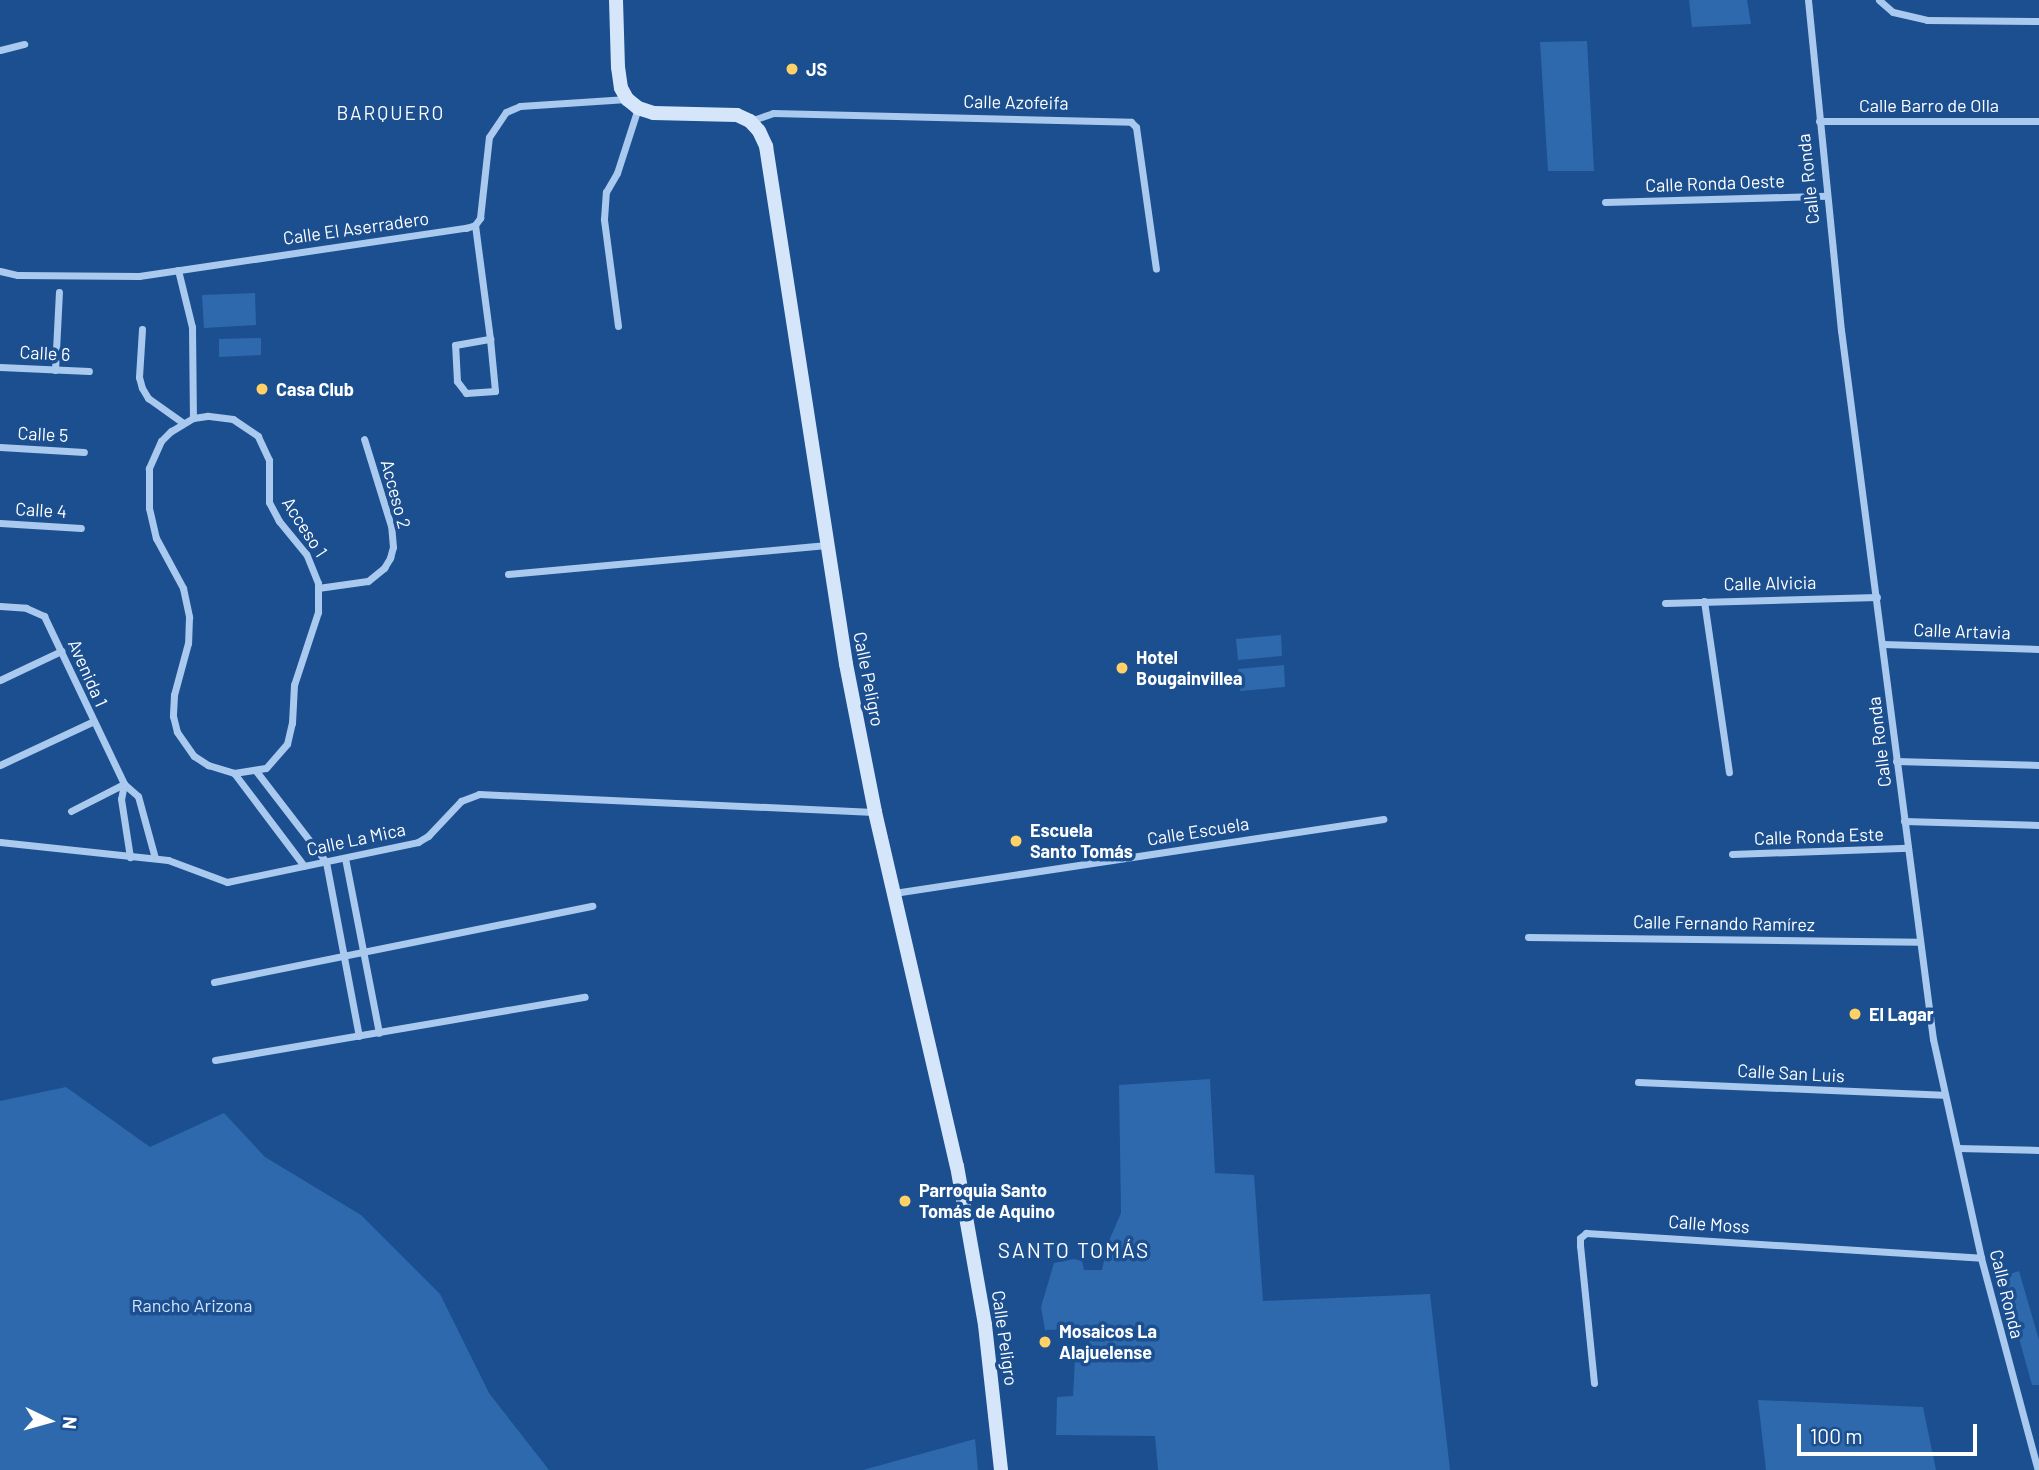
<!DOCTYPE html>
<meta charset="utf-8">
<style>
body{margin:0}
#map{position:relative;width:2039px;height:1470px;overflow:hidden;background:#1b4f8f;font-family:Barlow,sans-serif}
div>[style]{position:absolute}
.green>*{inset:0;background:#2e69ad}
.street>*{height:7px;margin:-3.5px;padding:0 3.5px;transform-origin:3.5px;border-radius:3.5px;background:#a9c9ee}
.secondary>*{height:14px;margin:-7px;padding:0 7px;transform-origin:7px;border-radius:7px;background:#d6e6fa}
.dots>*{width:19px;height:19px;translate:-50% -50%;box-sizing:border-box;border:4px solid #1b4f8f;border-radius:50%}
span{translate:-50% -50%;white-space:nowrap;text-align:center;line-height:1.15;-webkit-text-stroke:7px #1b4f8f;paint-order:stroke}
.poi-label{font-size:18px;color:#fff;font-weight:700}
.left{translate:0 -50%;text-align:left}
.street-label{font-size:18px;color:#fff}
.park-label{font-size:18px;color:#cfe3fa}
.neighbourhood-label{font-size:19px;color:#fff;letter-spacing:2px}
.quarter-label{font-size:21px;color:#fff;letter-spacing:2px}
.north{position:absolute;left:14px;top:1386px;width:70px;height:70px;-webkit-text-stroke:5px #1b4f8f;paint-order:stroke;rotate:95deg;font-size:19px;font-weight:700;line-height:28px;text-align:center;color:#fff}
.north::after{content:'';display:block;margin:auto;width:24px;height:32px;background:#fff;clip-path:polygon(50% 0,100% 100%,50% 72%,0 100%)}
.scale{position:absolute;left:1797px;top:1424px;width:180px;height:32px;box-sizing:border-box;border:4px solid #fff;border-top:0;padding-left:9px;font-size:21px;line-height:24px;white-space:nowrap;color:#fff;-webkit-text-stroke:5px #1b4f8f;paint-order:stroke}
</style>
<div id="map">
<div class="green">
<i style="clip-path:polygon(1689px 0,1747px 0,1751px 24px,1692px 27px)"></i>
<i style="clip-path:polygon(1587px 41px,1594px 171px,1548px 171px,1540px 42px)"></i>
<i style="clip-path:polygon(255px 293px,256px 325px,204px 328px,202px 295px)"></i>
<i style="clip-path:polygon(261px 338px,261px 355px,219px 357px,219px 339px)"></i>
<i style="clip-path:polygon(1281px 635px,1282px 656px,1238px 660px,1236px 639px)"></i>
<i style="clip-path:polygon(1284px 665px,1285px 687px,1240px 691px,1238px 669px)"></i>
<i style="clip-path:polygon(1210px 1079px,1215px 1173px,1254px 1175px,1263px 1301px,1430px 1294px,1450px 1470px,1158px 1470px,1155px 1436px,1056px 1435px,1057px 1397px,1073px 1396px,1075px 1358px,1090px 1357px,1089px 1329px,1045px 1330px,1041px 1307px,1054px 1263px,1074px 1259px,1082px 1261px,1084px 1270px,1102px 1270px,1108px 1243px,1121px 1213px,1119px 1085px)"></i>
<i style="clip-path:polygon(66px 1087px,150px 1147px,224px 1113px,265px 1157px,361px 1215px,440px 1294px,489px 1393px,549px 1470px,0 1470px,0 1101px)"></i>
<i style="clip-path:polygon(2019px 1271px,2039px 1340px,2039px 1385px,2032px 1385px,2007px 1295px,2010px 1274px)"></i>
<i style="clip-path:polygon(1758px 1400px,1923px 1407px,1936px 1470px,1766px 1470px)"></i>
<i style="clip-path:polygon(975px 1439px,978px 1470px,863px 1470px)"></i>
</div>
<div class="street">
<i style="left:1808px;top:0;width:332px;rotate:84.3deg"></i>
<i style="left:1841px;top:330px;width:715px;rotate:82.61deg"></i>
<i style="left:1933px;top:1039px;width:224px;rotate:77.6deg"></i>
<i style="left:1981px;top:1258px;width:220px;rotate:75deg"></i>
<i style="left:1879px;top:0;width:18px;rotate:41deg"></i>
<i style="left:1893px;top:12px;width:35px;rotate:13deg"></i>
<i style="left:1927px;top:20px;width:112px;rotate:0.5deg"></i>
<i style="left:0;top:50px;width:25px;rotate:-14deg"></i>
<i style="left:750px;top:121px;width:24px;rotate:-19deg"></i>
<i style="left:773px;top:113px;width:358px;rotate:1.4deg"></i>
<i style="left:1131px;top:122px;width:7px;rotate:45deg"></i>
<i style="left:1136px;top:127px;width:143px;rotate:82deg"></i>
<i style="left:1819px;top:121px;width:220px"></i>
<i style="left:1605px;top:202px;width:221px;rotate:-1.6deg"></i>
<i style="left:475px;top:225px;width:115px;rotate:82.5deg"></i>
<i style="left:490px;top:339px;width:52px;rotate:84.5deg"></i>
<i style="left:495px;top:391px;width:29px;rotate:176deg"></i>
<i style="left:466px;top:393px;width:15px;rotate:-127deg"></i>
<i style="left:457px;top:381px;width:36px;rotate:-93deg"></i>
<i style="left:455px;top:345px;width:36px;rotate:-10deg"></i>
<i style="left:178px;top:270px;width:59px;rotate:76.2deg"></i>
<i style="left:192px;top:327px;width:91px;rotate:89.4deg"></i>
<i style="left:0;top:271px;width:18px;rotate:13deg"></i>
<i style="left:18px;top:275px;width:121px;rotate:0.5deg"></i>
<i style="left:139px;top:276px;width:331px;rotate:-8.4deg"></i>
<i style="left:466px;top:228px;width:9px;rotate:-18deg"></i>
<i style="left:475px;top:225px;width:9px;rotate:-54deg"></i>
<i style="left:480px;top:218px;width:81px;rotate:-83.7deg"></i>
<i style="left:489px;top:137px;width:30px;rotate:-56deg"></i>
<i style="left:506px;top:112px;width:15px;rotate:-23deg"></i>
<i style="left:520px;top:106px;width:107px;rotate:-3.7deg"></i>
<i style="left:618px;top:326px;width:108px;rotate:-97.5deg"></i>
<i style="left:604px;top:219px;width:27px;rotate:-86deg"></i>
<i style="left:606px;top:192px;width:22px;rotate:-60deg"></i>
<i style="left:617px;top:173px;width:68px;rotate:-72.1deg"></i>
<i style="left:142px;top:329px;width:48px;rotate:93.6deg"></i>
<i style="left:139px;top:377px;width:11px;rotate:75deg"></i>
<i style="left:142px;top:388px;width:12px;rotate:59deg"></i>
<i style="left:148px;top:398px;width:43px;rotate:35.5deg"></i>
<i style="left:0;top:367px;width:89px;rotate:2.6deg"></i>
<i style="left:55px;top:370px;width:78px;rotate:-87.1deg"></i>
<i style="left:0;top:447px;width:84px;rotate:3.4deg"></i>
<i style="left:0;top:523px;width:81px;rotate:3.5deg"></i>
<i style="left:508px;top:574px;width:320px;rotate:-5.2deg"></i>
<i style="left:318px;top:588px;width:50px;rotate:-8deg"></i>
<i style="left:368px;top:581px;width:21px;rotate:-39deg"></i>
<i style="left:384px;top:568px;width:12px;rotate:-59deg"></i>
<i style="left:390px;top:558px;width:11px;rotate:-75deg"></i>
<i style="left:393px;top:547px;width:21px;rotate:-95deg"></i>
<i style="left:391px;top:526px;width:91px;rotate:-107.2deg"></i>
<i style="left:1704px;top:601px;width:173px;rotate:81.7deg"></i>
<i style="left:1665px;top:603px;width:212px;rotate:-1.6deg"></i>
<i style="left:0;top:606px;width:26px;rotate:4deg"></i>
<i style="left:26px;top:608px;width:20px;rotate:24deg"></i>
<i style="left:44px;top:616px;width:186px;rotate:64.5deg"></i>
<i style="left:124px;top:784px;width:18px;rotate:41deg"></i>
<i style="left:138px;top:796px;width:64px;rotate:74.7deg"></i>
<i style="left:1883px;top:644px;width:156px;rotate:1.8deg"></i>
<i style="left:0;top:680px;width:68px;rotate:-25.4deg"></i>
<i style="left:1896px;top:761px;width:143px;rotate:1.6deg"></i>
<i style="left:0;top:765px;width:102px;rotate:-25.1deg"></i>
<i style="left:256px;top:771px;width:115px;rotate:52.4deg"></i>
<i style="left:326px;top:862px;width:177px;rotate:79.3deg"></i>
<i style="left:234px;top:773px;width:32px;rotate:-9deg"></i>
<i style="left:266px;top:768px;width:32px;rotate:-49deg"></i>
<i style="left:287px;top:744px;width:22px;rotate:-77deg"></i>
<i style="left:292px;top:723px;width:38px;rotate:-87deg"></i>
<i style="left:294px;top:685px;width:77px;rotate:-71.8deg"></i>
<i style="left:318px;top:612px;width:29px;rotate:-90deg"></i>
<i style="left:318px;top:583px;width:31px;rotate:-112deg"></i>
<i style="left:306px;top:554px;width:43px;rotate:-129.3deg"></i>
<i style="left:279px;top:521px;width:21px;rotate:-118deg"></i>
<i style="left:269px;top:502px;width:42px;rotate:-90deg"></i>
<i style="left:269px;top:460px;width:26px;rotate:-115deg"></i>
<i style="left:258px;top:436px;width:30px;rotate:-146deg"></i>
<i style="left:233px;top:419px;width:26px;rotate:-173deg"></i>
<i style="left:207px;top:416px;width:14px;rotate:172deg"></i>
<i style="left:193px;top:418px;width:26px;rotate:149deg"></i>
<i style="left:171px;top:431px;width:14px;rotate:135deg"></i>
<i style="left:161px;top:441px;width:30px;rotate:114deg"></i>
<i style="left:149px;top:468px;width:40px;rotate:90deg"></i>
<i style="left:149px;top:508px;width:31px;rotate:77deg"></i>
<i style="left:156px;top:538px;width:57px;rotate:61.6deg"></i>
<i style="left:183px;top:588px;width:30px;rotate:78deg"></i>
<i style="left:189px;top:617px;width:26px;rotate:92deg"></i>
<i style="left:188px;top:643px;width:54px;rotate:105.1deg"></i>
<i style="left:174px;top:695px;width:21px;rotate:93deg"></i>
<i style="left:173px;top:716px;width:16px;rotate:76deg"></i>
<i style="left:177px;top:732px;width:29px;rotate:55deg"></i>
<i style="left:194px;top:756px;width:17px;rotate:33deg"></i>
<i style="left:208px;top:765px;width:27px;rotate:17deg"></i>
<i style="left:234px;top:773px;width:116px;rotate:53deg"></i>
<i style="left:124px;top:784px;width:15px;rotate:101deg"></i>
<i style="left:121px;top:799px;width:59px;rotate:81.2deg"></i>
<i style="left:71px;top:811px;width:59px;rotate:-27deg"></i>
<i style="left:1904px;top:821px;width:135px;rotate:1.7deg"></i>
<i style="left:0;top:842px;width:169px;rotate:6.1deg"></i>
<i style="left:168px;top:860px;width:63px;rotate:20.4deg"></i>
<i style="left:227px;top:882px;width:195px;rotate:-11.8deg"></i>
<i style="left:418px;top:842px;width:12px;rotate:-31deg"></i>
<i style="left:428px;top:836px;width:48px;rotate:-46.7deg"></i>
<i style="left:461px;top:801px;width:19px;rotate:-21deg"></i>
<i style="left:479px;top:794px;width:395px;rotate:2.6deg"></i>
<i style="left:1732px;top:854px;width:176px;rotate:-2deg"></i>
<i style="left:345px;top:858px;width:178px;rotate:79deg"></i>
<i style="left:894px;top:893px;width:495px;rotate:-8.6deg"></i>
<i style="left:1528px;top:937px;width:391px;rotate:0.7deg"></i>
<i style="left:214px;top:982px;width:386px;rotate:-11.4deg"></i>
<i style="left:215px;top:1060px;width:375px;rotate:-9.7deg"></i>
<i style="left:1638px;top:1082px;width:305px;rotate:2.4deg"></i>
<i style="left:1958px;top:1148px;width:81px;rotate:1.4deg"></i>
<i style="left:1594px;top:1383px;width:138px;rotate:-95.8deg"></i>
<i style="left:1580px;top:1246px;width:8px;rotate:-90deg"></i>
<i style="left:1580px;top:1238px;width:8px;rotate:-40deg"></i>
<i style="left:1586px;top:1233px;width:396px;rotate:3.6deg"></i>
</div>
<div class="secondary">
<i style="left:616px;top:0;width:67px;rotate:88.3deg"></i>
<i style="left:618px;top:67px;width:21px;rotate:82deg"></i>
<i style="left:621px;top:88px;width:13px;rotate:61deg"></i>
<i style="left:627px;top:99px;width:14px;rotate:39deg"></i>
<i style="left:638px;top:108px;width:16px;rotate:18deg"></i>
<i style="left:653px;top:113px;width:84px;rotate:1.4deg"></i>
<i style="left:737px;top:115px;width:14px;rotate:25deg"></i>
<i style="left:750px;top:121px;width:13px;rotate:48deg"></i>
<i style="left:759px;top:131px;width:17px;rotate:65deg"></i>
<i style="left:766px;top:146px;width:524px;rotate:81.22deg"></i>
<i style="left:846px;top:664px;width:151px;rotate:78.9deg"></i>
<i style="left:875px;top:812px;width:363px;rotate:77deg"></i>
<i style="left:957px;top:1166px;width:161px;rotate:80deg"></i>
<i style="left:985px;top:1325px;width:146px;rotate:83.7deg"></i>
</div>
<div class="dots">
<i style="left:792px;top:69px;background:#ffd166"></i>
<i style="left:262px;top:389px;background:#ffd166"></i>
<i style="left:1122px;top:668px;background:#ffd166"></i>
<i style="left:1016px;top:841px;background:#ffd166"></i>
<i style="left:1855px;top:1014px;background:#ffd166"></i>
<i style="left:905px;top:1201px;background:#ffd166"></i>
<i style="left:1045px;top:1342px;background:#ffd166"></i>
</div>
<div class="poi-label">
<span class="left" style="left:806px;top:69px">JS</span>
<span class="left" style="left:276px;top:389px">Casa Club</span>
<span class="left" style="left:1136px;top:668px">Hotel<br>Bougainvillea</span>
<span class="left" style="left:1030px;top:841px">Escuela<br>Santo Tomás</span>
<span class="left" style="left:1869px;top:1014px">El Lagar</span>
<span class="left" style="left:919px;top:1201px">Parroquia Santo<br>Tomás de Aquino</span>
<span class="left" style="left:1059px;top:1342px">Mosaicos La<br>Alajuelense</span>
</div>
<div class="street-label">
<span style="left:1016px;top:102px;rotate:1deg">Calle Azofeifa</span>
<span style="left:1929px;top:105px">Calle Barro de Olla</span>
<span style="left:1808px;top:179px;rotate:-96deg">Calle Ronda</span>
<span style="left:1715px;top:183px;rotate:-2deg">Calle Ronda Oeste</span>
<span style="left:356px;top:228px;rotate:-8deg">Calle El Aserradero</span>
<span style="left:45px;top:353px;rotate:3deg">Calle 6</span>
<span style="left:43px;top:434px;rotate:3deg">Calle 5</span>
<span style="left:396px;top:494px;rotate:75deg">Acceso 2</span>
<span style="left:41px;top:510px;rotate:3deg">Calle 4</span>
<span style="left:305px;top:527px;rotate:57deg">Acceso 1</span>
<span style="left:1770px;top:583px;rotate:-1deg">Calle Alvicia</span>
<span style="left:1962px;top:631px;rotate:2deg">Calle Artavia</span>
<span style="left:88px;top:673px;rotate:66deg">Avenida 1</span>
<span style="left:869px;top:679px;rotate:79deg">Calle Peligro</span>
<span style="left:1879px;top:742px;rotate:-97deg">Calle Ronda</span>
<span style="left:1198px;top:831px;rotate:-9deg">Calle Escuela</span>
<span style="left:1819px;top:836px;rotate:-2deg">Calle Ronda Este</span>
<span style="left:356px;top:839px;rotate:-12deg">Calle La Mica</span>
<span style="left:1724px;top:923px;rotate:1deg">Calle Fernando Ramírez</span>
<span style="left:1791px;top:1073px;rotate:3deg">Calle San Luis</span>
<span style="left:1709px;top:1224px;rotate:4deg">Calle Moss</span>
<span style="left:2007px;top:1294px;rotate:76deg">Calle Ronda</span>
<span style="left:1005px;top:1338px;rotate:82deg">Calle Peligro</span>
</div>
<div class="park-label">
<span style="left:192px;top:1305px">Rancho Arizona</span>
</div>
<div class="neighbourhood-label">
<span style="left:391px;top:113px">BARQUERO</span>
</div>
<div class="quarter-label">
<span style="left:1074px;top:1250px">SANTO TOMÁS</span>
</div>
<div class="north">N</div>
<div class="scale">100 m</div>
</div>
